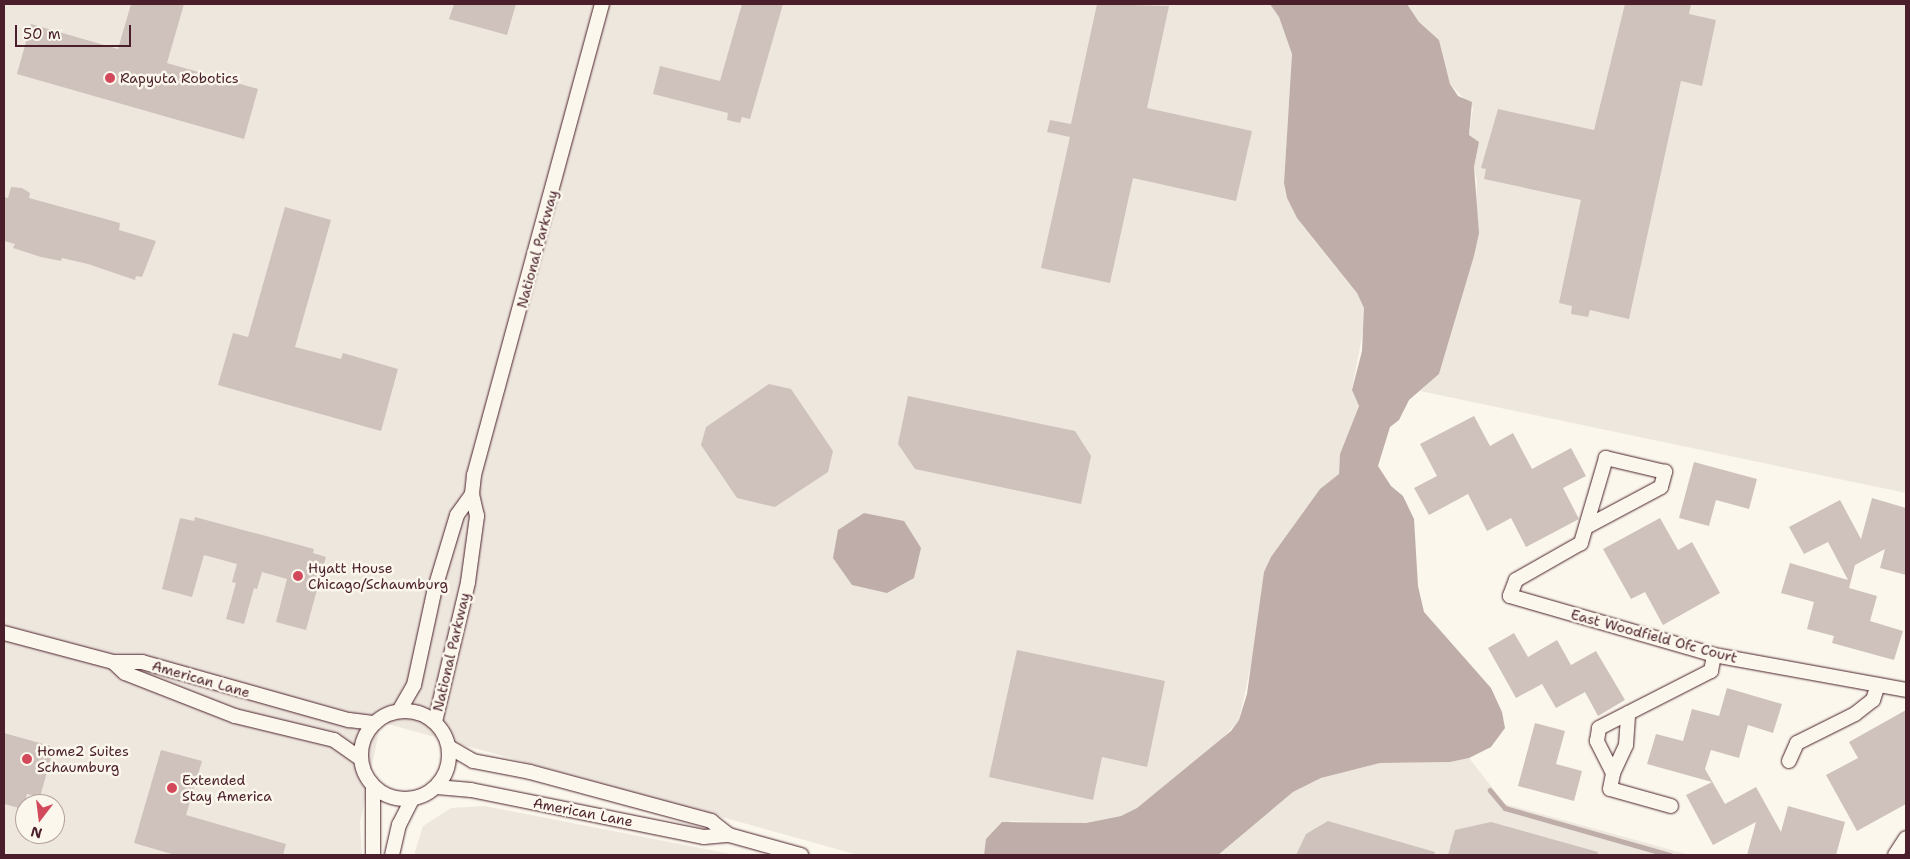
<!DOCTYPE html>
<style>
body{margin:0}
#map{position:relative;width:1910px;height:859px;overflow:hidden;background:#fbf7ec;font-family:"Shantell Sans",sans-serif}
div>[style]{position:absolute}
.built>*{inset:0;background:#eee7de}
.water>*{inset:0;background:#bfadaa}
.stream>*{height:4.5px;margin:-2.25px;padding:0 2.25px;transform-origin:2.25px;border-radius:2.25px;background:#bfadaa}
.building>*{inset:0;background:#cfc2bc}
.roads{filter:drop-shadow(0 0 1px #4a1f2b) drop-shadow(0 0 1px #4a1f2b)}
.street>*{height:14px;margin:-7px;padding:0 7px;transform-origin:7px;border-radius:7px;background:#fbf7ec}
.street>.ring{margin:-7px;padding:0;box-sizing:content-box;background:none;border:14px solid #fbf7ec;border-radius:50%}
.dots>*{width:14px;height:14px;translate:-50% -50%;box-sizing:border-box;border:2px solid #fbf7ec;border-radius:50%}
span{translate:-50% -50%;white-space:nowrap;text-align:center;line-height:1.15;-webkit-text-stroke:5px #fbf7ec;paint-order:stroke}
.poi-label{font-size:14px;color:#4a1f2b}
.left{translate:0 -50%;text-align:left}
.street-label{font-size:14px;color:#4a1f2b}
.frame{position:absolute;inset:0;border:5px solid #4a1f2b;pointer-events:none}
.north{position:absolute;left:15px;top:794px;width:50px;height:50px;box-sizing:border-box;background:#fbf7ec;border:1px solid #b4a19f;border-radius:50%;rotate:195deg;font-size:14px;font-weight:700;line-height:20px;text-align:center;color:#4a1f2b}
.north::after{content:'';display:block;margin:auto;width:18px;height:22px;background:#d1495b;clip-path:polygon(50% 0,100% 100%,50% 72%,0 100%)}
.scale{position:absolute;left:15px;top:25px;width:116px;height:22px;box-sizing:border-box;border:2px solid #4a1f2b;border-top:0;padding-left:6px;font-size:15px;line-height:18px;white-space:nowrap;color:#4a1f2b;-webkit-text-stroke:4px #fbf7ec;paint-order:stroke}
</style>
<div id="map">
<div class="built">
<i style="clip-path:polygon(evenodd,4px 4px,1271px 4px,1279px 17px,1292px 54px,1284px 183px,1287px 198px,1297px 218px,1357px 293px,1364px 308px,1364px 326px,1352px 389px,1359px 406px,1340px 454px,1339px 475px,1320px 489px,1304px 514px,1252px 660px,1239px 720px,1220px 741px,1137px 808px,1121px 816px,1086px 823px,1011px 821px,984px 851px,984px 855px,858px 855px,381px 722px,360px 823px,362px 855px,4px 855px,4px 4px,25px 804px,55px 804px,55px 834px,25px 834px,25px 804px)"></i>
<i style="clip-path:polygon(1407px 4px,1906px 4px,1906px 493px,1420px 391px,1439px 374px,1474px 256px,1477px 182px,1474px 167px,1479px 142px,1469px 135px,1473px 108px,1450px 84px,1439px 40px,1419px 22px)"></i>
<i style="clip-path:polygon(1469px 758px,1505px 804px,1690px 855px,1218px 855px,1293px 792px,1321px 778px,1380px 763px,1450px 762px)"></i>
<i style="clip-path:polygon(485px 806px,736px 855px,414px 855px,423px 826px,451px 808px)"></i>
</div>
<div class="water">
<i style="clip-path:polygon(1270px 4px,1407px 4px,1419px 22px,1439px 40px,1450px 84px,1458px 96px,1472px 102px,1469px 135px,1479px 142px,1474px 167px,1479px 233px,1474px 256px,1439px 374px,1409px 400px,1399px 420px,1390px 427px,1378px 466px,1391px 486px,1403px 496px,1414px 519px,1418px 586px,1424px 612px,1491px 688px,1502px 712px,1505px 728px,1491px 747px,1469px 758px,1450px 762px,1380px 763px,1321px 778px,1293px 792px,1218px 855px,984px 855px,986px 839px,1002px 822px,1086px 823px,1121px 816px,1137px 808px,1231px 731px,1239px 720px,1247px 694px,1264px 572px,1271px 557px,1320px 489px,1339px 474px,1340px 454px,1359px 406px,1352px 390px,1362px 351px,1364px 308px,1357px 293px,1297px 218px,1287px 198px,1284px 183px,1292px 54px,1279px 17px)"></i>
<i style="clip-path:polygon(864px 513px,904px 521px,921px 548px,914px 578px,887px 593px,852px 585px,833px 558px,838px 530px)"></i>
</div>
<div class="stream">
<i style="left:1490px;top:790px;width:23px;rotate:50deg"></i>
<i style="left:1505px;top:808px;width:172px;rotate:15.9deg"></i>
</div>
<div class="building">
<i style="clip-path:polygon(131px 4px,184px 4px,167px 63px,258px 89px,244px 139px,17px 74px,31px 24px,118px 49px)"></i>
<i style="clip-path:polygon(454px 4px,516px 4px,507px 35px,449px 19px)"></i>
<i style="clip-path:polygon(742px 4px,783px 4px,750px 119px,742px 117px,740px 123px,727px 120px,728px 113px,653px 94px,660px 66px,720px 81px)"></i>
<i style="clip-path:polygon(1097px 4px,1169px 6px,1147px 108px,1252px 131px,1236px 201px,1133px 178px,1110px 283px,1041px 268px,1070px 137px,1047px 132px,1050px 120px,1071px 124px)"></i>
<i style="clip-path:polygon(1625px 4px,1691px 4px,1689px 14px,1716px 20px,1702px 86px,1681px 81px,1629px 319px,1590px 310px,1588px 317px,1571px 314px,1572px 306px,1559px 303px,1581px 200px,1484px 179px,1486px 169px,1481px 168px,1498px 109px,1594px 130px)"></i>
<i style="clip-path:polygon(11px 187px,22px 188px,30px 193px,29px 198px,120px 223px,119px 230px,156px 241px,142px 277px,136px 276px,135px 280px,88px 264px,62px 258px,61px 261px,41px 257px,13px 248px,15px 244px,4px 241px,4px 197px,8px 198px)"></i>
<i style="clip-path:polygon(285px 207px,331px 220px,295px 347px,341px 359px,343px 353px,398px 369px,381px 431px,218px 385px,233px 333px,248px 337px)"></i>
<i style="clip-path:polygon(769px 384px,791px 389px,833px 451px,828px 472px,775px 507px,737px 498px,701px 445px,706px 427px)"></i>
<i style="clip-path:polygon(908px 396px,1075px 431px,1091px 456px,1081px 504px,915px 469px,898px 444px)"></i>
<i style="clip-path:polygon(1474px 416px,1490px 446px,1513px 433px,1532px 469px,1571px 448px,1586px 476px,1563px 488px,1579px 519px,1526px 547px,1511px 518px,1487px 531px,1468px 494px,1429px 515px,1414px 488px,1437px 476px,1420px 444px)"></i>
<i style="clip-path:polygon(1694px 462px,1757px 479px,1749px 509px,1716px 500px,1709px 526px,1679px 518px)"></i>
<i style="clip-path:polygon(1872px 498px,1906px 508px,1906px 575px,1880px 568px,1885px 549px,1855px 565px,1849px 588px,1877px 596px,1870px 621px,1903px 631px,1894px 660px,1832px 643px,1834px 636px,1807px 629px,1814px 602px,1781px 593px,1790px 563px,1848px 580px,1828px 542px,1804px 554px,1789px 527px,1840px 500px,1861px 539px)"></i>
<i style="clip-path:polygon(195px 517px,314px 549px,313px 553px,326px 557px,306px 630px,276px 622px,287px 579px,262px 572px,257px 589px,254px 588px,244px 624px,226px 619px,236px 583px,232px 582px,237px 564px,204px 555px,192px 597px,162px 589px,180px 518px,194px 521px)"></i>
<i style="clip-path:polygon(1660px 518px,1678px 550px,1692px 542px,1720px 593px,1663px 625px,1645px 592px,1631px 599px,1603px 549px)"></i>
<i style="clip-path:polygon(1514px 633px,1528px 657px,1557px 640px,1571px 665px,1596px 651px,1625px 700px,1598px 716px,1585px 692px,1556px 708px,1542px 684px,1516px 698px,1488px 648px)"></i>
<i style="clip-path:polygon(1017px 650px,1165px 681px,1147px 767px,1102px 757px,1093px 800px,989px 777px)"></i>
<i style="clip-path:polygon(1727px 688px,1782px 704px,1773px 733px,1748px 725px,1739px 758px,1711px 750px,1705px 769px,1725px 804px,1756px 787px,1781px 832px,1788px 806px,1845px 822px,1836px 855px,1747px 855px,1756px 822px,1713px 845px,1686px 795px,1712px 782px,1647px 764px,1656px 734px,1683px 741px,1692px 709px,1719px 716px)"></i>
<i style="clip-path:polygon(1906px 710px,1906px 804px,1857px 831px,1826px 775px,1858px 758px,1849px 742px)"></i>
<i style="clip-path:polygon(1535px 723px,1565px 731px,1556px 764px,1582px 771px,1574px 801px,1518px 786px)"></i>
<i style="clip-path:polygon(4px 733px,54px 747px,40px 797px,27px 794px,23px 809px,4px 804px)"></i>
<i style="clip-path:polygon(161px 750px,202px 761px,186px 815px,286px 844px,283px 855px,175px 855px,134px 843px)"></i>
<i style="clip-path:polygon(1328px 821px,1435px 852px,1434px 855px,1296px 855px,1306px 834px)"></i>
<i style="clip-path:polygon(1491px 822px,1598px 852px,1597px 855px,1448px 855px,1455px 830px)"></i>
</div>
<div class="roads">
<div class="street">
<i style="left:1586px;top:527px;width:85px;rotate:-28.1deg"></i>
<i style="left:1661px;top:487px;width:16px;rotate:-75deg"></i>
<i style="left:1665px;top:472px;width:61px;rotate:-166.7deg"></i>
<i style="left:1606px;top:458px;width:89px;rotate:106.4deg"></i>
<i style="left:1581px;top:543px;width:75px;rotate:150.4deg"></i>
<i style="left:1516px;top:580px;width:17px;rotate:111deg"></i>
<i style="left:1510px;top:596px;width:212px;rotate:16.1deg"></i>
<i style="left:1714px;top:655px;width:195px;rotate:10.3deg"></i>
<i style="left:4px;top:633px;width:113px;rotate:14.9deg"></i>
<i style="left:113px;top:662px;width:29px"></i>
<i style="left:142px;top:662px;width:215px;rotate:15.7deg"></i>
<i style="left:349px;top:720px;width:26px;rotate:7deg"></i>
<i style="left:113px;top:662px;width:16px;rotate:43deg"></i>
<i style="left:125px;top:673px;width:118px;rotate:21.4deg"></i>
<i style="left:235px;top:716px;width:102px;rotate:13.6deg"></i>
<i style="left:334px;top:740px;width:33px;rotate:35deg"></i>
<i class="ring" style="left:361px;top:711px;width:74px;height:74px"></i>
<i style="left:399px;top:711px;width:30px;rotate:-60deg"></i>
<i style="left:414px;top:685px;width:99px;rotate:-77.8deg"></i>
<i style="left:435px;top:588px;width:76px;rotate:-73.2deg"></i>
<i style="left:457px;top:515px;width:26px;rotate:-54deg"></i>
<i style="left:435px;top:722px;width:144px;rotate:-76.7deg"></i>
<i style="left:468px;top:582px;width:67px;rotate:-82.2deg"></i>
<i style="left:477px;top:516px;width:23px;rotate:-103deg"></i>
<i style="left:472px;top:494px;width:19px;rotate:-84deg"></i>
<i style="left:474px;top:475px;width:488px;rotate:-74.8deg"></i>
<i style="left:449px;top:747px;width:28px;rotate:30deg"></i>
<i style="left:473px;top:761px;width:58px;rotate:10.9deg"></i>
<i style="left:530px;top:772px;width:188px;rotate:15.1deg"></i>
<i style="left:711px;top:821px;width:23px;rotate:38deg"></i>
<i style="left:1789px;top:761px;width:20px;rotate:-66deg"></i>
<i style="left:1797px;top:743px;width:65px;rotate:-26.6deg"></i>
<i style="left:1855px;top:714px;width:23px;rotate:-38deg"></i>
<i style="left:1873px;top:700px;width:16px;rotate:-72deg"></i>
<i style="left:1613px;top:773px;width:31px;rotate:-65deg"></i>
<i style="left:1626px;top:745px;width:32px;rotate:-86deg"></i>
<i style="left:373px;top:786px;width:69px;rotate:90deg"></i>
<i style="left:437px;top:787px;width:34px;rotate:5deg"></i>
<i style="left:471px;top:790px;width:238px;rotate:11.4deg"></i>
<i style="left:704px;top:837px;width:25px;rotate:-5deg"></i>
<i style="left:729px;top:835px;width:75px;rotate:15.5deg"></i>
<i style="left:1671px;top:806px;width:63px;rotate:-164.4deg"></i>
<i style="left:1610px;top:789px;width:16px;rotate:-79deg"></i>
<i style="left:1613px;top:773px;width:36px;rotate:-117deg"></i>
<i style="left:1597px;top:741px;width:13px;rotate:-81deg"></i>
<i style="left:1599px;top:728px;width:126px;rotate:-27deg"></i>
<i style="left:1711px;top:671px;width:16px;rotate:-79deg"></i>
<i style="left:392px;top:855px;width:31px;rotate:-77deg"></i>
<i style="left:399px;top:825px;width:29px;rotate:-63deg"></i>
<i style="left:1895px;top:855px;width:20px;rotate:-57deg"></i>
</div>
</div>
<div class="dots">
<i style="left:110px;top:78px;background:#d1495b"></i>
<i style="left:298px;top:576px;background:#d1495b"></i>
<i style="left:27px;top:759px;background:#d1495b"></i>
<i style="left:172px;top:788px;background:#d1495b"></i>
</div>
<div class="poi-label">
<span class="left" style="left:120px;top:78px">Rapyuta Robotics</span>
<span class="left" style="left:308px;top:576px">Hyatt House<br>Chicago/Schaumburg</span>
<span class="left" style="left:37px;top:759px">Home2 Suites<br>Schaumburg</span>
<span class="left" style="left:182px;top:788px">Extended<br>Stay America</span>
</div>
<div class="street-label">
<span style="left:537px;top:249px;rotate:-75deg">National Parkway</span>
<span style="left:1654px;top:636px;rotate:15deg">East Woodfield Ofc Court</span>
<span style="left:451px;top:652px;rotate:-77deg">National Parkway</span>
<span style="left:201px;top:679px;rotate:16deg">American Lane</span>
<span style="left:583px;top:812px;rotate:11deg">American Lane</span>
</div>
<div class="frame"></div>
<div class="north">N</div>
<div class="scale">50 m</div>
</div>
